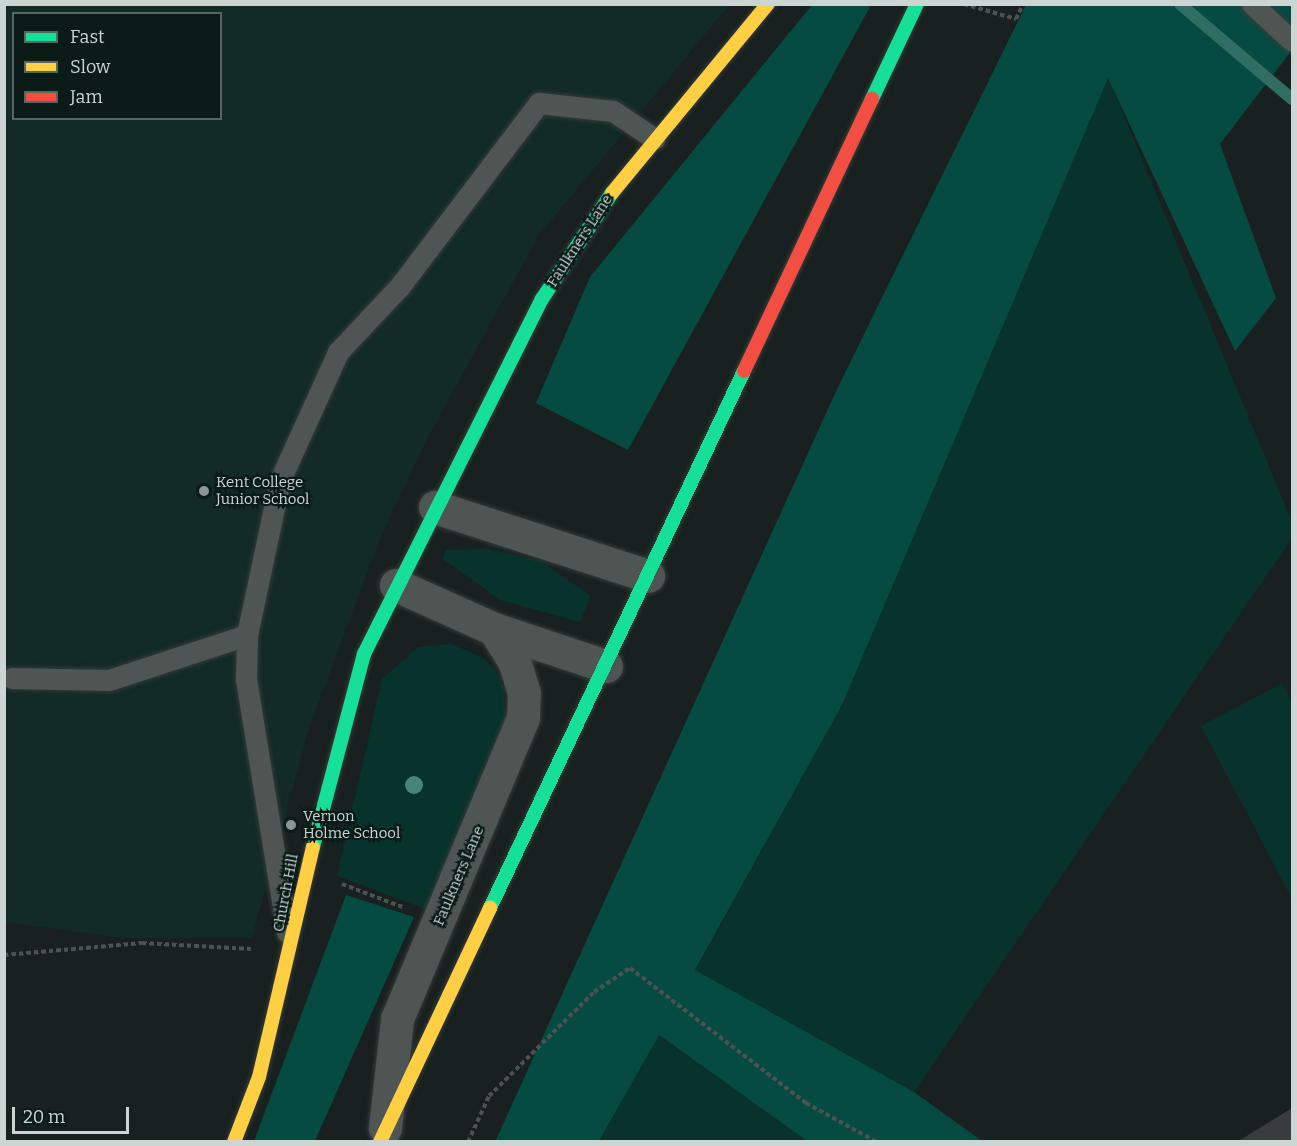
<!DOCTYPE html>
<style>
body{margin:0}
#map{position:relative;width:1297px;height:1146px;overflow:hidden;background:#18211f;font-family:Bitter,serif}
div>[style]{position:absolute}
.built>*{inset:0;background:#122b26}
.green>*{inset:0;background:#08322c}
.forest>*{inset:0;background:#064b42}
.stream>*{height:12px;margin:-6px;padding:0 6px;transform-origin:6px;border-radius:6px;background:#306d62}
.building>*{inset:0;background:#3a3b3c}
.path>*{height:4px;margin-top:-2px;transform-origin:0;background:repeating-linear-gradient(90deg,#4c5251 0 4.5px,transparent 0 7.5px)}
.roads{filter:drop-shadow(0 0 2px #343b39) drop-shadow(0 0 2px #343b39)}
.lane>*{height:21px;margin:-10.5px;padding:0 10.5px;transform-origin:10.5px;border-radius:10.5px;background:#4e5553}
.street>*{height:33px;margin:-16.5px;padding:0 16.5px;transform-origin:16.5px;border-radius:16.5px;background:#4e5553}
.fast>*{height:14px;margin:-7px;padding:0 7px;transform-origin:7px;border-radius:7px;background:#16e098}
.slow>*{height:14px;margin:-7px;padding:0 7px;transform-origin:7px;border-radius:7px;background:#ffcf43}
.jam>*{height:14px;margin:-7px;padding:0 7px;transform-origin:7px;border-radius:7px;background:#f24e42}
.trees>*{width:18px;height:18px;margin:-9px;border-radius:50%;background:#488579}
.dots>*{width:16px;height:16px;translate:-50% -50%;box-sizing:border-box;border:3px solid #0a1b18;border-radius:50%}
span{translate:-50% -50%;white-space:nowrap;text-align:center;line-height:1.15;-webkit-text-stroke:4.5px #0a1b18;paint-order:stroke}
.street-label{font-size:15px;color:#cbd6d3}
.poi-label{font-size:15px;color:#cbd6d3}
.left{translate:0 -50%;text-align:left}
.frame{position:absolute;inset:0;border:6px solid #cbd6d3;pointer-events:none}
.legend{position:absolute;left:12px;top:12px;width:210px;height:108px;box-sizing:border-box;background:#0a1b18;border:2px solid #576663;margin:0;padding:8px 10px;list-style:none;font-size:18px;color:#cbd6d3}
.legend li{display:flex;align-items:center;gap:12px;height:30px}
.legend b{width:30px;border:2px solid #576663}
.scale{position:absolute;left:12px;top:1107px;width:117px;height:27px;box-sizing:border-box;border:3px solid #cbd6d3;border-top:0;padding-left:8px;font-size:18px;line-height:21px;white-space:nowrap;color:#cbd6d3;-webkit-text-stroke:4px #0a1b18;paint-order:stroke}
</style>
<div id="map">
<div class="built">
<i style="clip-path:polygon(evenodd,5px 5px,729px 5px,539px 235px,426px 441px,379px 541px,308px 731px,252px 938px,122px 938px,5px 922px,5px 5px,14px 14px,220px 14px,220px 118px,14px 118px,14px 14px)"></i>
</div>
<div class="green">
<i style="clip-path:polygon(1108px 77px,1292px 522px,1292px 538px,914px 1092px,695px 971px,842px 705px)"></i>
<i style="clip-path:polygon(488px 549px,541px 561px,591px 596px,580px 622px,500px 600px,443px 559px,446px 550px)"></i>
<i style="clip-path:polygon(451px 644px,482px 657px,495px 670px,503px 686px,506px 721px,425px 909px,337px 876px,382px 679px,418px 647px)"></i>
<i style="clip-path:polygon(1282px 683px,1292px 703px,1292px 899px,1201px 726px)"></i>
<i style="clip-path:polygon(658px 1035px,807px 1141px,599px 1142px)"></i>
</div>
<div class="forest">
<i style="clip-path:polygon(812px 5px,871px 5px,628px 450px,536px 403px,590px 277px)"></i>
<i style="clip-path:polygon(1026px 5px,1292px 5px,1292px 50px,1220px 144px,1276px 298px,1235px 351px,1108px 78px,842px 705px,695px 970px,914px 1092px,982px 1141px,807px 1141px,659px 1035px,599px 1141px,495px 1142px,838px 387px)"></i>
<i style="clip-path:polygon(346px 895px,414px 917px,315px 1141px,254px 1141px)"></i>
</div>
<div class="stream">
<i style="left:1180px;top:4px;width:147px;rotate:40.3deg"></i>
</div>
<div class="building">
<i style="clip-path:polygon(1292px 1108px,1292px 1142px,1237px 1142px)"></i>
</div>
<div class="path">
<i style="left:964px;top:4px;width:54px;rotate:16.1deg"></i>
<i style="left:1016px;top:19px;width:17px;rotate:-65deg"></i>
<i style="left:342px;top:884px;width:67px;rotate:20.9deg"></i>
<i style="left:4px;top:955px;width:139px;rotate:-5deg"></i>
<i style="left:142px;top:943px;width:109px;rotate:3.2deg"></i>
<i style="left:468px;top:1142px;width:51px;rotate:-65.5deg"></i>
<i style="left:489px;top:1096px;width:148px;rotate:-44.7deg"></i>
<i style="left:594px;top:992px;width:43px;rotate:-33.7deg"></i>
<i style="left:630px;top:968px;width:222px;rotate:37.5deg"></i>
<i style="left:806px;top:1103px;width:81px;rotate:28.8deg"></i>
</div>
<div class="roads">
<div class="lane">
<i style="left:1252px;top:4px;width:54px;rotate:42.8deg"></i>
<i style="left:12px;top:678px;width:97px;rotate:1.2deg"></i>
<i style="left:109px;top:680px;width:145px;rotate:-18.1deg"></i>
<i style="left:287px;top:932px;width:255px;rotate:-99.2deg"></i>
<i style="left:246px;top:680px;width:45px;rotate:-88.7deg"></i>
<i style="left:247px;top:635px;width:158px;rotate:-78deg"></i>
<i style="left:280px;top:480px;width:141px;rotate:-65.6deg"></i>
<i style="left:338px;top:352px;width:91px;rotate:-46.8deg"></i>
<i style="left:400px;top:286px;width:230px;rotate:-52.8deg"></i>
<i style="left:539px;top:103px;width:74px;rotate:6.2deg"></i>
<i style="left:613px;top:111px;width:50px;rotate:33.7deg"></i>
</div>
<div class="street">
<i style="left:435px;top:507px;width:224px;rotate:17.9deg"></i>
<i style="left:396px;top:585px;width:107px;rotate:24.2deg"></i>
<i style="left:494px;top:629px;width:118px;rotate:18.3deg"></i>
<i style="left:385px;top:1128px;width:110px;rotate:-83.7deg"></i>
<i style="left:397px;top:1019px;width:326px;rotate:-67.3deg"></i>
<i style="left:523px;top:718px;width:25px;rotate:-88deg"></i>
<i style="left:524px;top:693px;width:34px;rotate:-107deg"></i>
<i style="left:514px;top:661px;width:38px;rotate:-122deg"></i>
</div>
<div class="fast">
<i style="left:872px;top:99px;width:105px;rotate:-64.7deg"></i>
<i style="left:313px;top:847px;width:200px;rotate:-75.2deg"></i>
<i style="left:364px;top:654px;width:397px;rotate:-63.4deg"></i>
<i style="left:542px;top:299px;width:127px;rotate:-56.6deg"></i>
<i style="left:490px;top:908px;width:594px;rotate:-64.69deg"></i>
</div>
<div class="slow">
<i style="left:612px;top:193px;width:245px;rotate:-50.5deg"></i>
<i style="left:234px;top:1142px;width:70px;rotate:-69deg"></i>
<i style="left:259px;top:1077px;width:236px;rotate:-76.8deg"></i>
<i style="left:380px;top:1142px;width:259px;rotate:-64.8deg"></i>
</div>
<div class="jam">
<i style="left:744px;top:371px;width:301px;rotate:-64.8deg"></i>
</div>
</div>
<div class="trees">
<i style="left:414px;top:785px"></i>
</div>
<div class="dots">
<i style="left:204px;top:491px;background:#8c9794"></i>
<i style="left:291px;top:825px;background:#8c9794"></i>
</div>
<div class="street-label">
<span style="left:580px;top:241px;rotate:-57deg">Faulkners Lane</span>
<span style="left:459px;top:876px;rotate:-67deg">Faulkners Lane</span>
<span style="left:286px;top:893px;rotate:-79deg">Church Hill</span>
</div>
<div class="poi-label">
<span class="left" style="left:216px;top:491px">Kent College<br>Junior School</span>
<span class="left" style="left:303px;top:825px">Vernon<br>Holme School</span>
</div>
<div class="frame"></div>
<ul class="legend">
<li><b style="height:8px;background:#16e098"></b>Fast</li>
<li><b style="height:8px;background:#ffcf43"></b>Slow</li>
<li><b style="height:8px;background:#f24e42"></b>Jam</li>
</ul>
<div class="scale">20 m</div>
</div>
